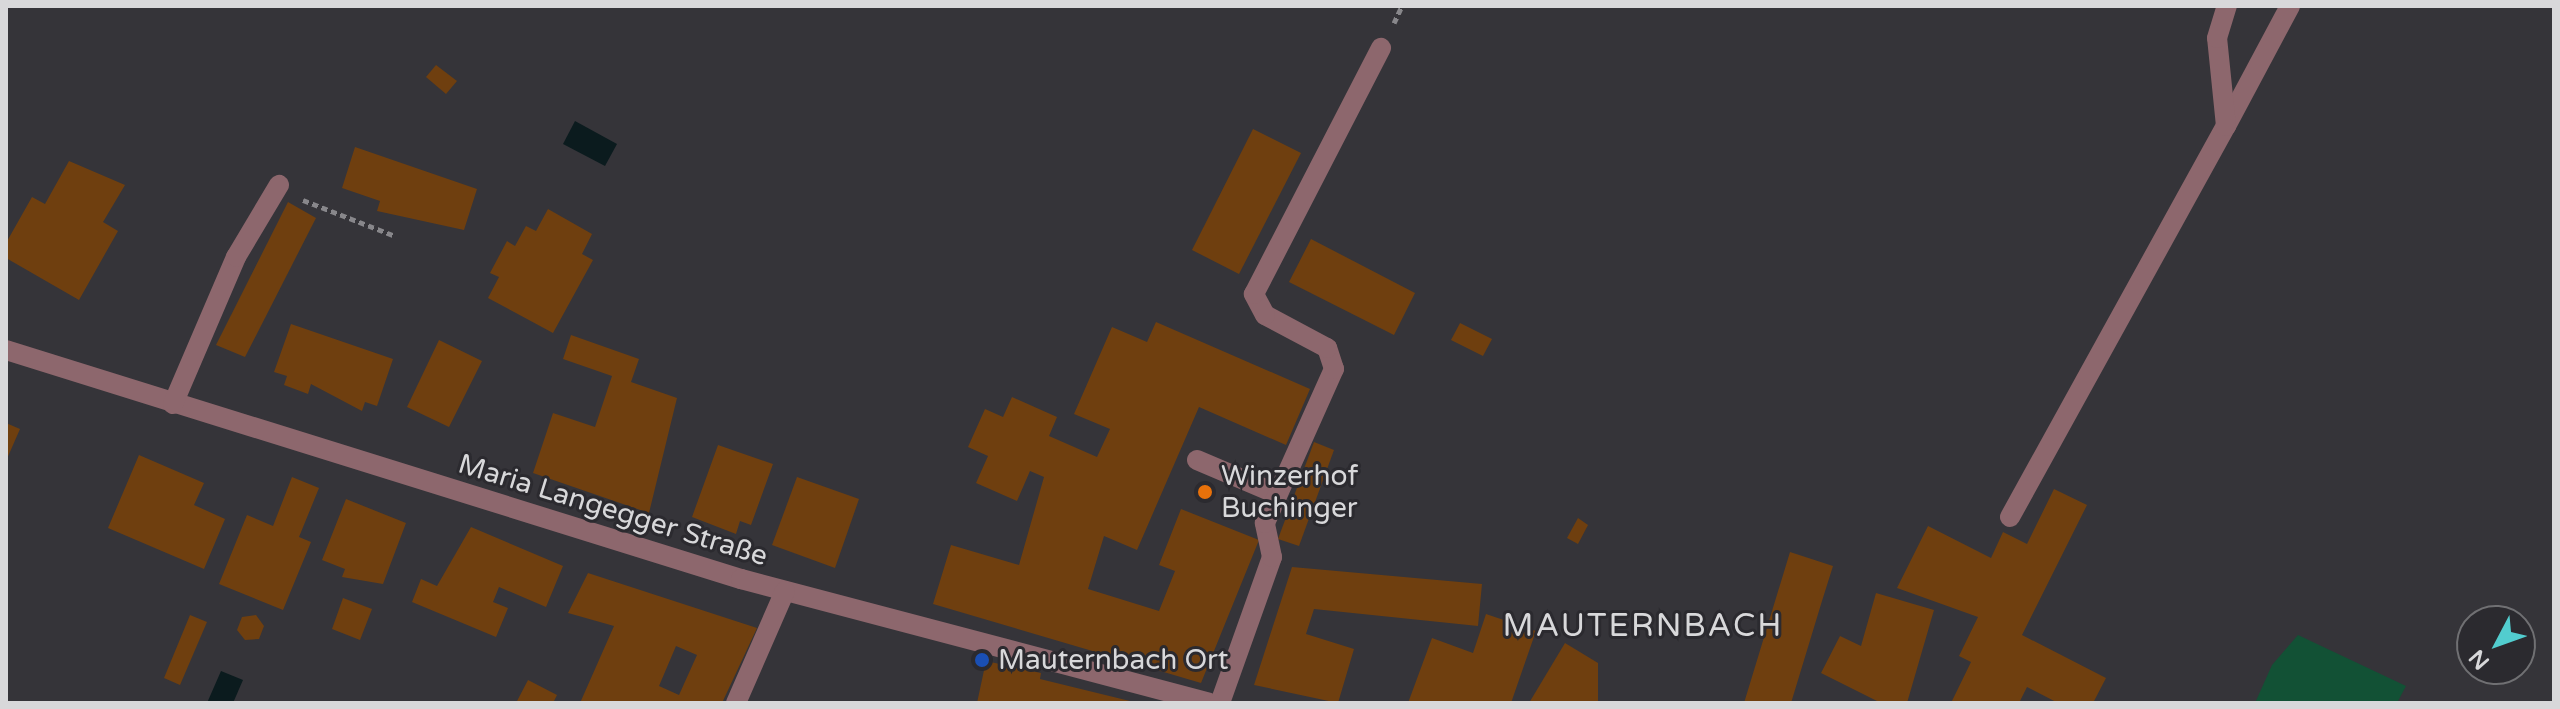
<!DOCTYPE html>
<meta charset="utf-8">
<style>
body{margin:0}
#map{position:relative;width:2560px;height:709px;overflow:hidden;background:#353439;font-family:"Varela Round",sans-serif}
div>[style]{position:absolute}
.green>*{inset:0;background:#125135}
.water>*{inset:0;background:#0b1b1e}
.building>*{inset:0;background:#6f3f0f}
.path>*{height:5px;margin-top:-2.5px;transform-origin:0;background:repeating-linear-gradient(90deg,#88878b 0 6px,transparent 0 10px)}
.minor>*{height:20px;margin:-10px;padding:0 10px;transform-origin:10px;border-radius:10px;background:#8d676d}
.dots>*{width:22px;height:22px;translate:-50% -50%;box-sizing:border-box;border:4px solid #2b2a2f;border-radius:50%}
span{translate:-50% -50%;white-space:nowrap;text-align:center;line-height:1.15;-webkit-text-stroke:6px #2b2a2f;paint-order:stroke}
.poi-label{font-size:28px;color:#d8d8da}
.left{translate:0 -50%;text-align:left}
.street-label{font-size:28px;color:#d8d8da}
.quarter-label{font-size:32px;color:#d8d8da;letter-spacing:2px}
.frame{position:absolute;inset:0;border:8px solid #d8d8da;pointer-events:none}
.north{position:absolute;left:2456px;top:605px;width:80px;height:80px;box-sizing:border-box;background:#2b2a2f;border:2px solid #707073;border-radius:50%;rotate:229deg;font-size:22px;font-weight:700;line-height:32px;text-align:center;color:#d8d8da}
.north::after{content:'';display:block;margin:auto;width:28px;height:36px;background:#52cdcf;clip-path:polygon(50% 0,100% 100%,50% 72%,0 100%)}
</style>
<div id="map">
<div class="green">
<i style="clip-path:polygon(2298px 635px,2406px 686px,2397px 703px,2255px 703px,2272px 665px)"></i>
</div>
<div class="water">
<i style="clip-path:polygon(575px 121px,617px 144px,605px 166px,563px 144px)"></i>
<i style="clip-path:polygon(221px 671px,243px 680px,233px 703px,207px 703px)"></i>
</div>
<div class="building">
<i style="clip-path:polygon(436px 65px,457px 81px,446px 94px,426px 77px)"></i>
<i style="clip-path:polygon(1253px 129px,1301px 153px,1239px 274px,1192px 250px)"></i>
<i style="clip-path:polygon(355px 147px,477px 189px,464px 230px,377px 211px,380px 201px,342px 188px)"></i>
<i style="clip-path:polygon(69px 161px,125px 185px,103px 222px,118px 231px,79px 300px,6px 258px,6px 243px,32px 197px,45px 204px)"></i>
<i style="clip-path:polygon(288px 202px,316px 218px,245px 357px,216px 345px)"></i>
<i style="clip-path:polygon(548px 209px,592px 234px,582px 254px,593px 260px,553px 333px,488px 298px,499px 277px,490px 273px,507px 241px,515px 246px,526px 226px,536px 231px)"></i>
<i style="clip-path:polygon(1311px 239px,1415px 293px,1394px 335px,1289px 282px)"></i>
<i style="clip-path:polygon(1156px 322px,1310px 389px,1286px 445px,1199px 407px,1137px 550px,1104px 536px,1088px 589px,1159px 611px,1175px 571px,1159px 565px,1181px 509px,1259px 540px,1201px 683px,933px 604px,951px 545px,1019px 565px,1044px 477px,1030px 471px,1017px 501px,976px 483px,988px 456px,968px 447px,985px 409px,1003px 417px,1012px 397px,1057px 417px,1049px 436px,1097px 457px,1110px 429px,1074px 414px,1112px 327px,1147px 342px)"></i>
<i style="clip-path:polygon(1460px 323px,1492px 339px,1483px 356px,1451px 340px)"></i>
<i style="clip-path:polygon(291px 324px,393px 359px,377px 406px,365px 402px,362px 411px,311px 384px,308px 394px,284px 385px,287px 376px,274px 372px)"></i>
<i style="clip-path:polygon(571px 335px,639px 359px,631px 382px,677px 398px,649px 513px,533px 473px,553px 413px,595px 427px,612px 376px,563px 359px)"></i>
<i style="clip-path:polygon(439px 340px,482px 361px,449px 427px,407px 407px)"></i>
<i style="clip-path:polygon(6px 423px,20px 429px,6px 461px)"></i>
<i style="clip-path:polygon(1314px 442px,1334px 450px,1299px 546px,1278px 539px)"></i>
<i style="clip-path:polygon(718px 445px,773px 464px,751px 525px,740px 521px,736px 534px,692px 517px)"></i>
<i style="clip-path:polygon(139px 455px,204px 483px,194px 505px,225px 519px,204px 569px,108px 528px)"></i>
<i style="clip-path:polygon(292px 477px,319px 488px,299px 537px,311px 542px,283px 610px,219px 584px,247px 515px,273px 526px)"></i>
<i style="clip-path:polygon(797px 477px,859px 499px,835px 568px,772px 545px)"></i>
<i style="clip-path:polygon(2054px 489px,2087px 505px,2022px 635px,2106px 678px,2093px 703px,2058px 703px,2027px 687px,2019px 703px,1951px 703px,1971px 662px,1959px 656px,1978px 617px,1897px 588px,1928px 526px,1991px 558px,2003px 532px,2027px 544px)"></i>
<i style="clip-path:polygon(346px 499px,406px 523px,383px 584px,342px 577px,345px 569px,322px 560px)"></i>
<i style="clip-path:polygon(1578px 518px,1588px 525px,1578px 544px,1567px 538px)"></i>
<i style="clip-path:polygon(471px 527px,563px 566px,546px 607px,499px 587px,493px 602px,508px 608px,496px 637px,412px 602px,421px 579px,437px 586px)"></i>
<i style="clip-path:polygon(1790px 552px,1833px 566px,1822px 601px,1791px 703px,1744px 703px)"></i>
<i style="clip-path:polygon(1292px 567px,1482px 584px,1478px 626px,1314px 609px,1306px 634px,1354px 649px,1338px 703px,1254px 685px)"></i>
<i style="clip-path:polygon(evenodd,588px 573px,757px 628px,722px 703px,580px 703px,614px 626px,568px 613px,588px 573px,676px 646px,697px 655px,679px 695px,659px 686px,676px 646px)"></i>
<i style="clip-path:polygon(1876px 593px,1934px 610px,1907px 703px,1881px 703px,1821px 673px,1840px 636px,1861px 646px)"></i>
<i style="clip-path:polygon(343px 598px,372px 609px,360px 640px,332px 629px)"></i>
<i style="clip-path:polygon(1486px 614px,1536px 631px,1511px 703px,1408px 703px,1432px 638px,1473px 653px)"></i>
<i style="clip-path:polygon(190px 615px,207px 622px,180px 685px,164px 678px)"></i>
<i style="clip-path:polygon(256px 615px,264px 626px,259px 639px,245px 640px,237px 630px,242px 617px)"></i>
<i style="clip-path:polygon(1565px 643px,1598px 663px,1598px 703px,1529px 703px)"></i>
<i style="clip-path:polygon(986px 661px,1041px 673px,1040px 679px,1138px 703px,977px 703px)"></i>
<i style="clip-path:polygon(528px 680px,557px 695px,553px 703px,516px 703px)"></i>
</div>
<div class="path">
<i style="left:1394px;top:23px;width:19px;rotate:-65deg"></i>
<i style="left:303px;top:200px;width:97px;rotate:21.3deg"></i>
</div>
<div class="minor">
<i style="left:2226px;top:126px;width:136px;rotate:-61.9deg"></i>
<i style="left:6px;top:350px;width:770px;rotate:17.31deg"></i>
<i style="left:741px;top:579px;width:484px;rotate:14.8deg"></i>
<i style="left:173px;top:404px;width:160px;rotate:-66.8deg"></i>
<i style="left:236px;top:257px;width:84px;rotate:-59.2deg"></i>
<i style="left:1197px;top:460px;width:87px;rotate:23deg"></i>
<i style="left:2010px;top:517px;width:447px;rotate:-61.1deg"></i>
<i style="left:2226px;top:126px;width:88px;rotate:-95.8deg"></i>
<i style="left:2217px;top:38px;width:34px;rotate:-73deg"></i>
<i style="left:736px;top:703px;width:122px;rotate:-66.4deg"></i>
<i style="left:1220px;top:703px;width:155px;rotate:-70.4deg"></i>
<i style="left:1272px;top:557px;width:35px;rotate:-102deg"></i>
<i style="left:1265px;top:523px;width:169px;rotate:-65.9deg"></i>
<i style="left:1334px;top:369px;width:22px;rotate:-108deg"></i>
<i style="left:1327px;top:348px;width:70px;rotate:-152deg"></i>
<i style="left:1265px;top:315px;width:24px;rotate:-118deg"></i>
<i style="left:1254px;top:294px;width:277px;rotate:-62.7deg"></i>
</div>
<div class="dots">
<i style="left:1205px;top:492px;background:#e8710a"></i>
<i style="left:982px;top:660px;background:#1a4fb4"></i>
</div>
<div class="poi-label">
<span class="left" style="left:1221px;top:492px">Winzerhof<br>Buchinger</span>
<span class="left" style="left:998px;top:660px">Mauternbach Ort</span>
</div>
<div class="street-label">
<span style="left:613px;top:510px;rotate:17deg">Maria Langegger Straße</span>
</div>
<div class="quarter-label">
<span style="left:1643px;top:626px">MAUTERNBACH</span>
</div>
<div class="frame"></div>
<div class="north">N</div>
</div>
